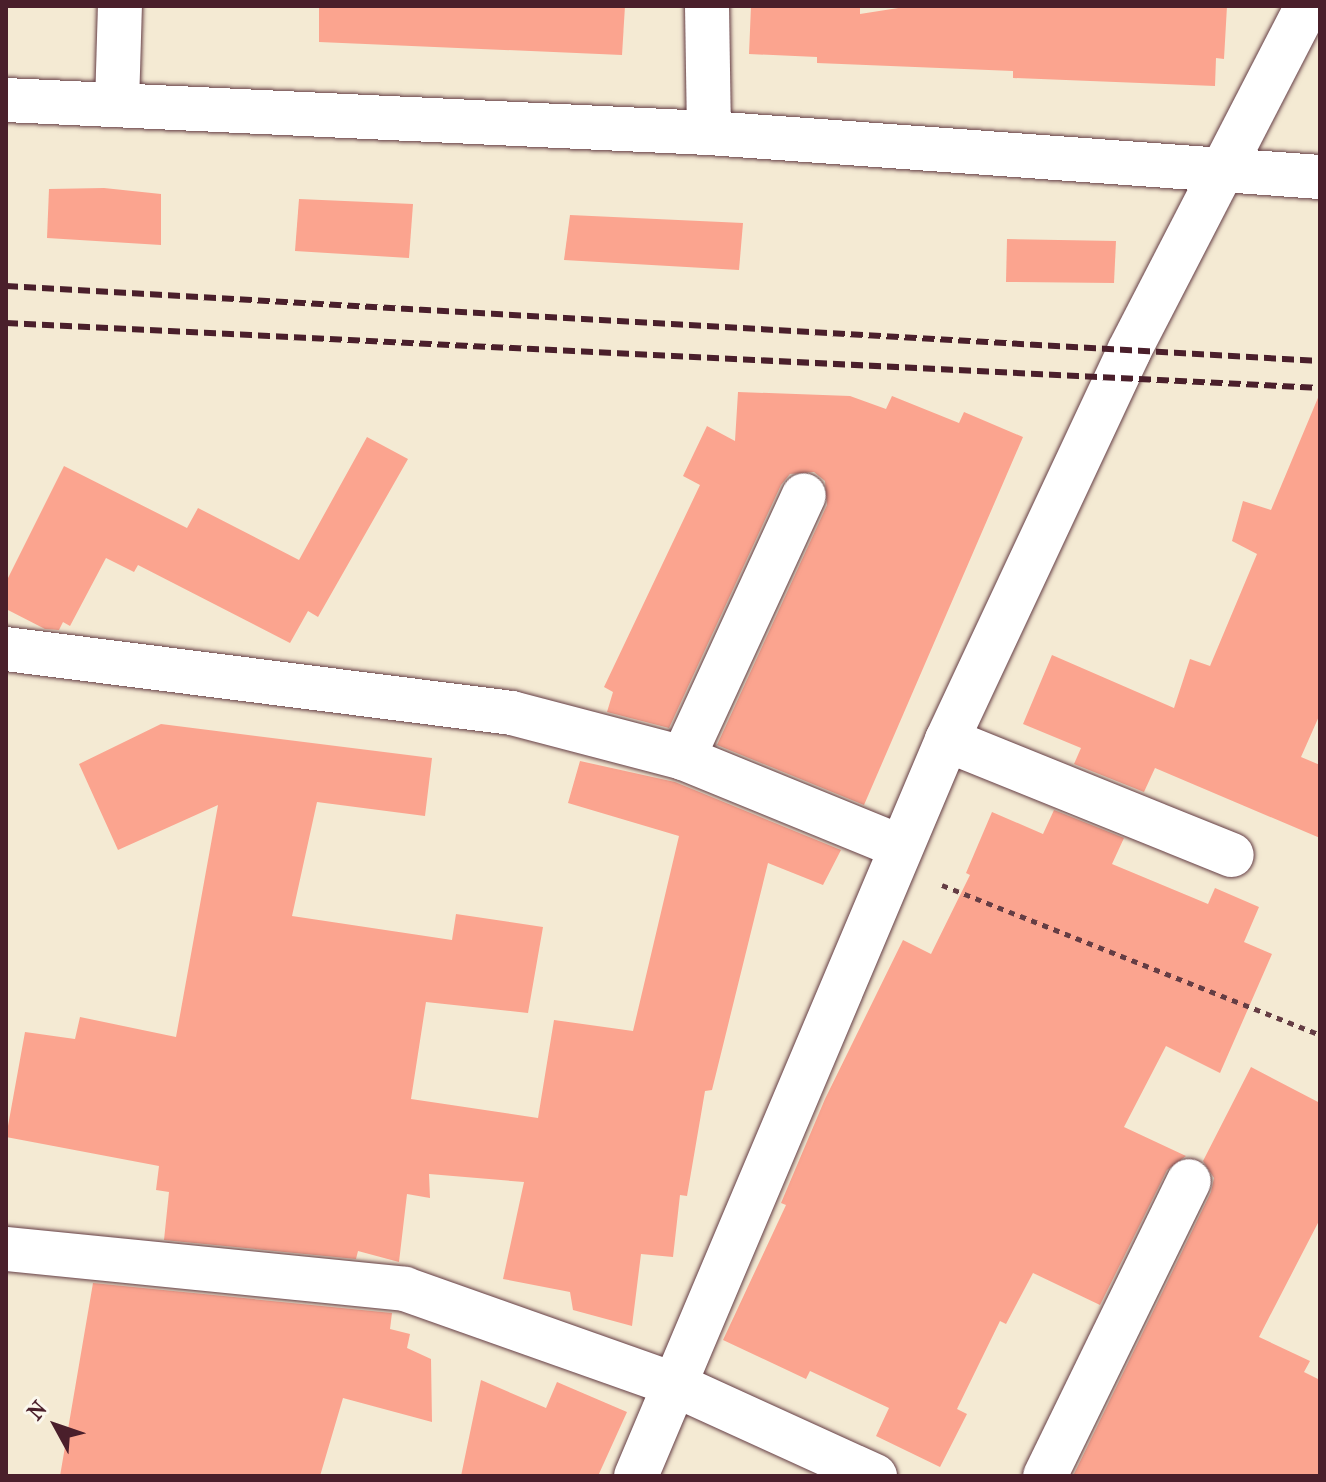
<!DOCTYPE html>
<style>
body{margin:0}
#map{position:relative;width:1326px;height:1482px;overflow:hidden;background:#f4ead3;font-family:"IM FELL French Canon",serif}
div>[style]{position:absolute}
.building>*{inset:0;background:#fba48f}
.path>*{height:5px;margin-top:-2.5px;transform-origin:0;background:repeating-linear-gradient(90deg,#643d44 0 6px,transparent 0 12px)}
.roads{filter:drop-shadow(0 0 2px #643d44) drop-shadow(0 0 2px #643d44)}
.minor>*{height:44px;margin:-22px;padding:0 22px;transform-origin:22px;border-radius:22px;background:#fff}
.rail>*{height:6px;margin-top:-3px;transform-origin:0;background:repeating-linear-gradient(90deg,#4a1f2b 0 12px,transparent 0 18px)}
span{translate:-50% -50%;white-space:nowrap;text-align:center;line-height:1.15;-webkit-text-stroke:6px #fbf7ec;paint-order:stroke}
.frame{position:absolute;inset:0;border:8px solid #4a1f2b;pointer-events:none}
.north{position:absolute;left:16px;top:1386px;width:80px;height:80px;-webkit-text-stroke:6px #fbf7ec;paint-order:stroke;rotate:310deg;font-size:22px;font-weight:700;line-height:32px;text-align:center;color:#4a1f2b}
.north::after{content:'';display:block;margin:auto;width:28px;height:36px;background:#4a1f2b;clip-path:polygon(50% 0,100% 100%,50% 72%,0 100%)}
</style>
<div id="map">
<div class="building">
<i style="clip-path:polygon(319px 6px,625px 6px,622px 55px,319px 42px)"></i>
<i style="clip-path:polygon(751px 6px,860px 6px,860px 14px,911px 6px,1227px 6px,1224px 59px,1216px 58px,1215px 86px,1013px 78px,1013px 71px,817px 63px,817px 57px,749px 54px)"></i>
<i style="clip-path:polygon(104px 188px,161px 194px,161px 245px,47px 238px,49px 189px)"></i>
<i style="clip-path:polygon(299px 199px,413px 204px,409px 258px,295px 251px)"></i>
<i style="clip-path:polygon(570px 215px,743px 223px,739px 270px,564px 260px)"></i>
<i style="clip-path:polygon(1007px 239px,1116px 241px,1114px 283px,1006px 282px)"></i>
<i style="clip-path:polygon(738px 392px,850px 396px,886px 409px,892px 396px,959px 423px,964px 412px,1023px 437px,864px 805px,717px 745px,827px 505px,825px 481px,814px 472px,790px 474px,781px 485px,669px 728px,607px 712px,613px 692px,604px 687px,700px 485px,683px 476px,707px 426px,735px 441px)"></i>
<i style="clip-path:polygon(1320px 393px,1320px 714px,1301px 757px,1320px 765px,1320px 838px,1155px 768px,1144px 792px,1074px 764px,1081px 748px,1023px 724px,1052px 655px,1174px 708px,1190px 659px,1210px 666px,1257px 554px,1232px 541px,1243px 501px,1271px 510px)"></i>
<i style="clip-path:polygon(367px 437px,408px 459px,318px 617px,308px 611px,290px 643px,138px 565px,134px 572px,106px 558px,70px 626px,63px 622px,59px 630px,45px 629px,6px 609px,6px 582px,64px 466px,187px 528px,198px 508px,299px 560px)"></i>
<i style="clip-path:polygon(161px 724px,432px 758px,425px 816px,317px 802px,292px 916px,452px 940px,456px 914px,543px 927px,528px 1013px,426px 1002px,411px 1099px,538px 1118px,554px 1020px,633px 1031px,679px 836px,568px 803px,580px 761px,675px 782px,841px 850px,823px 885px,768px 863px,712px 1090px,705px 1091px,687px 1196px,680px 1195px,673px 1257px,641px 1254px,632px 1326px,573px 1310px,570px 1292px,503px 1279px,524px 1182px,429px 1174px,430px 1198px,407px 1194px,399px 1262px,358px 1251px,356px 1259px,164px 1240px,169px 1192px,156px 1190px,159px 1166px,6px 1137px,25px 1032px,75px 1039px,80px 1017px,176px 1037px,218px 805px,118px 850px,79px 764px)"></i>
<i style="clip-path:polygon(1054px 810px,1124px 838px,1112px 864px,1208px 904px,1215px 888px,1259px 907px,1244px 942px,1272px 954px,1220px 1073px,1166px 1046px,1124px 1127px,1186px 1156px,1167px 1170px,1100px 1305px,1033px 1273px,1006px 1324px,1000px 1321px,957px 1409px,967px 1414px,940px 1467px,876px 1436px,889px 1408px,810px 1371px,806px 1379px,723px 1340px,786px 1205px,781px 1203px,825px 1099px,903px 940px,931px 954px,970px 875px,966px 873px,992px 812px,1043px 834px)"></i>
<i style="clip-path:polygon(1251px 1067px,1320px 1103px,1320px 1219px,1259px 1337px,1310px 1361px,1304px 1372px,1320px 1380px,1320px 1476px,1073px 1476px,1211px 1192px,1214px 1178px,1203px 1161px)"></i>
<i style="clip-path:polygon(93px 1283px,392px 1313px,390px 1329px,410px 1334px,407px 1348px,431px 1359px,432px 1422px,343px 1398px,320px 1476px,60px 1476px)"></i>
<i style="clip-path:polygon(481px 1380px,546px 1408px,557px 1382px,627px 1412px,598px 1476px,461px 1476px)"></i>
</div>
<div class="path">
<i style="left:942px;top:885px;width:407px;rotate:21.6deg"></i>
</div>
<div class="roads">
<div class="minor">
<i style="left:707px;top:6px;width:127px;rotate:89.1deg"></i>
<i style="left:6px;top:100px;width:704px;rotate:2.69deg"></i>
<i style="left:709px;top:133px;width:613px;rotate:4.12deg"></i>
<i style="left:117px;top:105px;width:99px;rotate:-88.3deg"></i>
<i style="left:6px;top:649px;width:510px;rotate:7.21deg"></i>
<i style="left:512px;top:713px;width:177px;rotate:14.7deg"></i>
<i style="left:683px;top:758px;width:235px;rotate:22.2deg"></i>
<i style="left:947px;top:740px;width:307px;rotate:22deg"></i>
<i style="left:683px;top:758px;width:289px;rotate:-65.3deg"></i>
<i style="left:6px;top:1249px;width:401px;rotate:5.7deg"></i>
<i style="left:405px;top:1289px;width:284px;rotate:19.5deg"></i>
<i style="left:673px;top:1384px;width:222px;rotate:24.5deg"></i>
<i style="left:636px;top:1476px;width:799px;rotate:-67.09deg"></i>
<i style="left:947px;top:740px;width:429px;rotate:-64.9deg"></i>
<i style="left:1129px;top:351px;width:388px;rotate:-62.7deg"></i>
<i style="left:1045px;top:1476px;width:328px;rotate:-64deg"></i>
</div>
</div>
<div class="rail">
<i style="left:6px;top:286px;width:1316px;rotate:3.27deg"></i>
<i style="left:6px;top:323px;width:1316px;rotate:2.83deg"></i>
</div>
<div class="frame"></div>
<div class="north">N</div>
</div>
